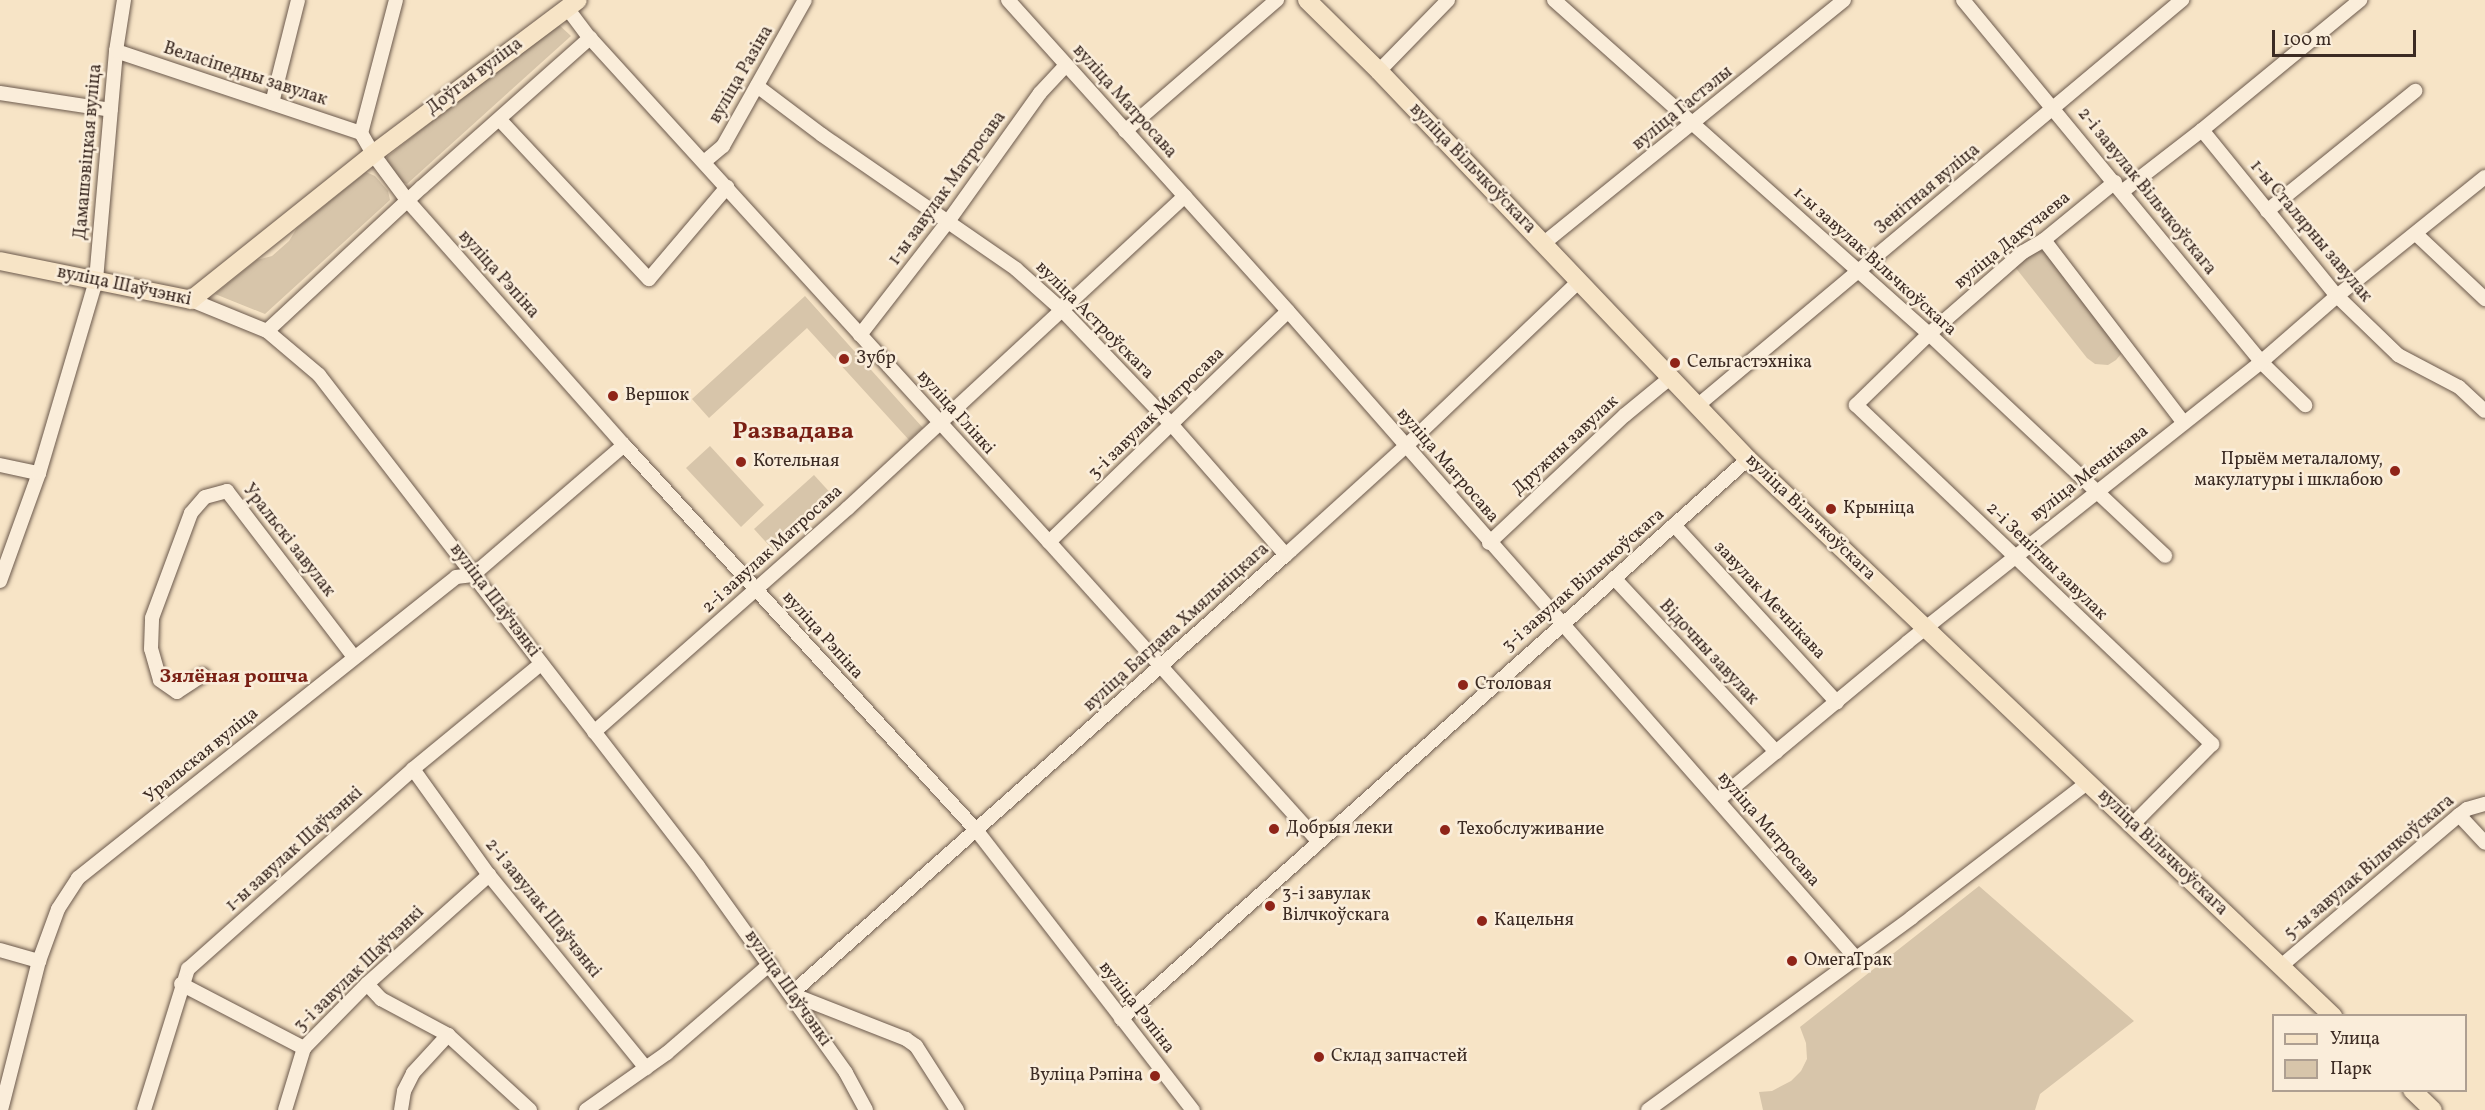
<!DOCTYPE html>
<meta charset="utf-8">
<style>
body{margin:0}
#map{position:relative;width:2485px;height:1110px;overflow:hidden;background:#f7e4c6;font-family:Vollkorn,serif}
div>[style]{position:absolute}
.green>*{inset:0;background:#d7c5aa}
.roads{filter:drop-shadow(0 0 2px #6b594c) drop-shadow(0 0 2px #6b594c)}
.minor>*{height:14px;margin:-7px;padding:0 7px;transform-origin:7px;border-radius:7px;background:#faedda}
.major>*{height:18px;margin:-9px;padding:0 9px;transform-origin:9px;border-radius:9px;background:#f7e4c6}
.dots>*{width:16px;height:16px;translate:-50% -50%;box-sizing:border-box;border:3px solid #faedda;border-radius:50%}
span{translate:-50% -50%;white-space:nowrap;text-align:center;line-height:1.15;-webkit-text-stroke:5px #faedda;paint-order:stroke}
.street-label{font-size:18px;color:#3c2b23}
.poi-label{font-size:18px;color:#3c2b23}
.left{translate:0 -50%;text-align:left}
.right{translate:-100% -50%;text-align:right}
.neighbourhood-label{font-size:20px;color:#7a1f14;font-weight:700}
.district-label{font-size:24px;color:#7a1f14;font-weight:700}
.legend{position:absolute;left:2272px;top:1014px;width:195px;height:78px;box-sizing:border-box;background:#faedda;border:2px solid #ae9f91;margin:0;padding:8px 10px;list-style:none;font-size:18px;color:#3c2b23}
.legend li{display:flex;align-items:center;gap:12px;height:30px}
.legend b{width:30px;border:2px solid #ae9f91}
.scale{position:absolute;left:2272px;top:30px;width:144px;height:27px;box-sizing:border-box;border:3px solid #3c2b23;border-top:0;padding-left:8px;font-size:18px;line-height:21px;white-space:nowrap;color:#3c2b23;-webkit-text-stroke:4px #faedda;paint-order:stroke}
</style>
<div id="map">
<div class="green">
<i style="clip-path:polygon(556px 22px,571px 36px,407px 184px,402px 182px,387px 164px,387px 157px)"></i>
<i style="clip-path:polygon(366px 172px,375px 176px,388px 191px,390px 200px,265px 314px,215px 294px,257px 260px,272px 256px,289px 241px,297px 228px)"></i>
<i style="clip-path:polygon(2038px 250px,2045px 252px,2120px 347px,2121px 354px,2116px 360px,2108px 365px,2095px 364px,2087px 358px,2015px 267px,2017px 263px)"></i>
<i style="clip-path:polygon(805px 296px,923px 428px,909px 440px,807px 328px,709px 418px,692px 399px)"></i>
<i style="clip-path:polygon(710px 446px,764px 505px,741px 527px,686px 468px)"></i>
<i style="clip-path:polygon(814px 475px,835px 498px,775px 552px,754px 529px)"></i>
<i style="clip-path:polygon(1979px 886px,2134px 1021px,2040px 1094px,2035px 1110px,1763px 1110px,1759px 1092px,1772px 1091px,1791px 1081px,1801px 1071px,1807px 1059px,1806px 1043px,1800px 1027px)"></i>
</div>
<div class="roads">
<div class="minor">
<i style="left:396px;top:0;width:138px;rotate:104.7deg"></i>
<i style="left:361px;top:133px;width:24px;rotate:60deg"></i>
<i style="left:373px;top:154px;width:57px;rotate:53.5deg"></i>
<i style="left:407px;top:200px;width:327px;rotate:48.5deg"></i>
<i style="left:624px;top:445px;width:523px;rotate:47.56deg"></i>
<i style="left:977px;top:831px;width:353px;rotate:52.3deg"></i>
<i style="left:1008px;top:0;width:418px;rotate:48deg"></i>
<i style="left:1288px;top:311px;width:861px;rotate:48.72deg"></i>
<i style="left:1554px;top:0;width:502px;rotate:41.69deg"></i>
<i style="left:1929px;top:334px;width:324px;rotate:43.2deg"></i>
<i style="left:1963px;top:0;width:469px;rotate:50.5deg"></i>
<i style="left:2261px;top:362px;width:62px;rotate:44.3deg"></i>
<i style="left:567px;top:8px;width:38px;rotate:53deg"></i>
<i style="left:590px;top:38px;width:682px;rotate:47.68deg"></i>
<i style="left:1049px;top:542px;width:402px;rotate:48deg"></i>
<i style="left:116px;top:51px;width:258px;rotate:18.5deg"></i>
<i style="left:1379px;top:71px;width:99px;rotate:-45.8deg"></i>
<i style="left:757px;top:86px;width:81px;rotate:37deg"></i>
<i style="left:822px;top:135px;width:236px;rotate:34.6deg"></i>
<i style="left:1016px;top:269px;width:62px;rotate:41.7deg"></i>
<i style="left:1062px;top:310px;width:159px;rotate:46.3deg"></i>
<i style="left:1172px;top:425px;width:173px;rotate:48.8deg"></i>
<i style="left:0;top:93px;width:112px;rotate:8.7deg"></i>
<i style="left:272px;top:103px;width:106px;rotate:-75.8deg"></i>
<i style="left:500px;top:120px;width:218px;rotate:46.9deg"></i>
<i style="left:649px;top:279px;width:121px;rotate:-49.7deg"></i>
<i style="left:2202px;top:130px;width:214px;rotate:50.9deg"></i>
<i style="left:2337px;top:296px;width:85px;rotate:44deg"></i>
<i style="left:2398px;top:355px;width:69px;rotate:27.7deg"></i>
<i style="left:2459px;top:387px;width:35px;rotate:43deg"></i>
<i style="left:1125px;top:131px;width:201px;rotate:-40.8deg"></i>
<i style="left:704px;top:162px;width:25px;rotate:-40deg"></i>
<i style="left:723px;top:146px;width:167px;rotate:-60.7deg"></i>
<i style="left:2115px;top:182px;width:92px;rotate:140.8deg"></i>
<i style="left:2044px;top:240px;width:24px;rotate:150deg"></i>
<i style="left:2023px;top:252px;width:125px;rotate:138.9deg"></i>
<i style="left:1929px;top:334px;width:102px;rotate:135.8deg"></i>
<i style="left:1856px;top:405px;width:492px;rotate:43.6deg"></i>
<i style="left:2212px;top:744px;width:112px;rotate:134.6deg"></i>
<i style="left:2123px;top:191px;width:100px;rotate:-37.7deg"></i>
<i style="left:2202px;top:130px;width:205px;rotate:-39.4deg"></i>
<i style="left:2267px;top:211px;width:191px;rotate:-39deg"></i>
<i style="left:2416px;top:234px;width:95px;rotate:43.3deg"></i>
<i style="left:2044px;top:240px;width:230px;rotate:52.6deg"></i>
<i style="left:1544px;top:243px;width:386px;rotate:-39deg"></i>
<i style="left:191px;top:300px;width:82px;rotate:22.2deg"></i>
<i style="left:267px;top:331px;width:68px;rotate:40.2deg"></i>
<i style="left:319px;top:375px;width:620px;rotate:52.34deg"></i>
<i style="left:698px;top:866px;width:254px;rotate:54.4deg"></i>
<i style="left:846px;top:1073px;width:42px;rotate:61.6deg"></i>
<i style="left:267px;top:331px;width:212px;rotate:-42.9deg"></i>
<i style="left:422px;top:187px;width:225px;rotate:-41.6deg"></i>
<i style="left:860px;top:335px;width:142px;rotate:-52.2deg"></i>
<i style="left:947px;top:223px;width:160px;rotate:-54.4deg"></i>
<i style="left:1040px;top:93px;width:38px;rotate:-47deg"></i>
<i style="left:1697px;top:406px;width:633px;rotate:-39.93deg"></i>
<i style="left:0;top:465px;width:40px;rotate:12deg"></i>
<i style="left:1674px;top:525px;width:241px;rotate:47.4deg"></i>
<i style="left:1049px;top:542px;width:332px;rotate:-44deg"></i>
<i style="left:1489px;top:543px;width:187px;rotate:-43.3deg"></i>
<i style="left:1625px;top:415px;width:58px;rotate:-39.4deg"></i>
<i style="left:1614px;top:578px;width:238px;rotate:47deg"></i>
<i style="left:0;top:581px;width:115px;rotate:-70.1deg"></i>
<i style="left:39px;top:473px;width:201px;rotate:-73.5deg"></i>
<i style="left:96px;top:280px;width:230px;rotate:-85deg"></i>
<i style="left:116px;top:51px;width:52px;rotate:-81.1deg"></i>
<i style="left:203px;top:675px;width:31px;rotate:147deg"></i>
<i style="left:177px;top:692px;width:21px;rotate:-145deg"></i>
<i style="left:160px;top:680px;width:32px;rotate:-106deg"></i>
<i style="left:151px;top:649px;width:31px;rotate:-88deg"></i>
<i style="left:152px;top:618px;width:112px;rotate:-69.6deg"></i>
<i style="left:191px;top:513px;width:21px;rotate:-49deg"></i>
<i style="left:205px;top:497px;width:23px;rotate:-15deg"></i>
<i style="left:227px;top:491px;width:209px;rotate:52.6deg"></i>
<i style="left:594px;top:732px;width:339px;rotate:-41.4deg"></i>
<i style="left:848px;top:508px;width:459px;rotate:-42.8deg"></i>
<i style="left:413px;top:769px;width:130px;rotate:54.4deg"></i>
<i style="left:489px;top:875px;width:249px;rotate:50.9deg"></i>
<i style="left:1718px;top:800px;width:247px;rotate:-39.7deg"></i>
<i style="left:1908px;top:642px;width:451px;rotate:-38.4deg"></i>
<i style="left:2261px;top:362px;width:101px;rotate:-41deg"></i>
<i style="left:2337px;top:296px;width:190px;rotate:-38.8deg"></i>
<i style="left:2459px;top:815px;width:38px;rotate:47deg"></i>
<i style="left:0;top:950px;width:41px;rotate:15.8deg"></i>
<i style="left:2281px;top:966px;width:233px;rotate:-40.3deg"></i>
<i style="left:2459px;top:815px;width:10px;rotate:-37deg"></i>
<i style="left:2467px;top:809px;width:19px;rotate:-16deg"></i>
<i style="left:181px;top:984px;width:139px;rotate:27.5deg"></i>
<i style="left:367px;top:984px;width:21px;rotate:47deg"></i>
<i style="left:381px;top:999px;width:76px;rotate:28.2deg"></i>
<i style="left:448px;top:1035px;width:111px;rotate:42.4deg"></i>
<i style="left:1121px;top:1019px;width:841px;rotate:-41.77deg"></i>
<i style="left:1px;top:1110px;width:154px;rotate:-75.7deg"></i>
<i style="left:39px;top:961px;width:55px;rotate:-69.9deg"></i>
<i style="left:58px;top:909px;width:37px;rotate:-57deg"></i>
<i style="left:78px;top:878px;width:483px;rotate:-38.5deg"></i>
<i style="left:456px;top:577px;width:17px;rotate:-7deg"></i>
<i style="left:473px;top:575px;width:199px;rotate:-40.7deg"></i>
<i style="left:144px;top:1110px;width:148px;rotate:-72.7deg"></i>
<i style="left:188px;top:969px;width:301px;rotate:-41.6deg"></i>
<i style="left:413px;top:769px;width:166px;rotate:-39.4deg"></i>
<i style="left:285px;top:1110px;width:65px;rotate:-73deg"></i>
<i style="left:304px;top:1048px;width:90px;rotate:-45.5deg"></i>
<i style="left:367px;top:984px;width:164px;rotate:-41.8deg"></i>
<i style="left:401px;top:1110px;width:19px;rotate:-81deg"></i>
<i style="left:404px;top:1091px;width:20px;rotate:-63deg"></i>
<i style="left:413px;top:1073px;width:52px;rotate:-47.4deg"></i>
<i style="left:586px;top:1110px;width:99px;rotate:-35.1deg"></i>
<i style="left:667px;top:1053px;width:136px;rotate:-40.8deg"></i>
<i style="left:957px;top:1110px;width:76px;rotate:-122.6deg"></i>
<i style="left:916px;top:1046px;width:12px;rotate:-145deg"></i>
<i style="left:906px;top:1039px;width:123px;rotate:-158.6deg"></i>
<i style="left:791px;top:994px;width:666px;rotate:-41.59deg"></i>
<i style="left:1289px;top:552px;width:158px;rotate:-42.2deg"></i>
<i style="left:1406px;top:446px;width:239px;rotate:-43.6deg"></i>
<i style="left:1648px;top:1110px;width:326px;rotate:-36.1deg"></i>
<i style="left:1911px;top:918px;width:223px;rotate:-37.5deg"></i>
</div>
<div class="major">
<i style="left:1307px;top:0;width:101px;rotate:44.6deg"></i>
<i style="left:1379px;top:71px;width:535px;rotate:46.44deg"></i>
<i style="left:1748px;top:459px;width:808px;rotate:43.6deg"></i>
<i style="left:0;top:261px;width:195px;rotate:11.5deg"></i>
<i style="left:191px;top:300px;width:233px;rotate:-38.7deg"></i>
<i style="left:373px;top:154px;width:256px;rotate:-36.9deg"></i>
<i style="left:2412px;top:1090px;width:29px;rotate:44deg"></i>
</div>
</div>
<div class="dots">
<i style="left:844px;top:359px;background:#8f2418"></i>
<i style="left:1675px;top:363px;background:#8f2418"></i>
<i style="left:613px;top:396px;background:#8f2418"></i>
<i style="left:741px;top:462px;background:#8f2418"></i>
<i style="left:2395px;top:471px;background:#8f2418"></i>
<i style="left:1831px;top:509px;background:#8f2418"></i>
<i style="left:1463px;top:685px;background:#8f2418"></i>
<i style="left:1274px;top:829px;background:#8f2418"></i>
<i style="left:1445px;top:830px;background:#8f2418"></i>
<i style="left:1270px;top:906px;background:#8f2418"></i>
<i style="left:1482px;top:921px;background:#8f2418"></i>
<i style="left:1792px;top:961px;background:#8f2418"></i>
<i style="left:1319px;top:1057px;background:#8f2418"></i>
<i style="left:1155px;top:1076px;background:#8f2418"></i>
</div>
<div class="street-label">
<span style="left:245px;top:75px;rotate:18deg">Веласіпедны завулак</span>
<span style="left:742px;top:75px;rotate:-60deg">вуліца Разіна</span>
<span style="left:475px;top:77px;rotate:-37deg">Доўгая вуліца</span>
<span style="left:1124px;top:102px;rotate:48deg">вуліца Матросава</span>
<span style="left:1683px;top:109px;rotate:-39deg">вуліца Гастэлы</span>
<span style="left:89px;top:152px;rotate:-85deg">Дамашэвіцкая вуліца</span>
<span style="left:1472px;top:169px;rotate:46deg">вуліца Вільчкоўскага</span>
<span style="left:948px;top:189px;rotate:-54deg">1-ы завулак Матросава</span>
<span style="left:1928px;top:190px;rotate:-40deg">Зенітная вуліца</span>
<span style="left:2146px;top:192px;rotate:51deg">2-і завулак Вільчкоўскага</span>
<span style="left:2310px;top:232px;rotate:50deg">1-ы Сталярны завулак</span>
<span style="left:2013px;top:241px;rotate:-39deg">вуліца Дакучаева</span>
<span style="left:1874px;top:262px;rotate:42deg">1-ы завулак Вільчкоўскага</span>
<span style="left:498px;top:275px;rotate:48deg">вуліца Рэпіна</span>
<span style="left:124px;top:287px;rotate:12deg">вуліца Шаўчэнкі</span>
<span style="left:1094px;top:321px;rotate:45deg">вуліца Астроўскага</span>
<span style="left:955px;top:413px;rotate:48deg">вуліца Глінкі</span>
<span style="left:1157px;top:414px;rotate:-44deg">3-і завулак Матросава</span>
<span style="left:1566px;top:446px;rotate:-43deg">Дружны завулак</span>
<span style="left:1447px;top:466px;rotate:49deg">вуліца Матросава</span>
<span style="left:2090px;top:474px;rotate:-38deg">вуліца Мечнікава</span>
<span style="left:1810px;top:518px;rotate:44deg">вуліца Вільчкоўскага</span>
<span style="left:288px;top:541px;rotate:52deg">Уральскі завулак</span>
<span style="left:773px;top:550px;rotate:-42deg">2-і завулак Матросава</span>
<span style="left:2046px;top:562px;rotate:44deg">2-і Зенітны завулак</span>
<span style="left:1584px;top:581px;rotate:-41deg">3-і завулак Вільчкоўскага</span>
<span style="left:494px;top:601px;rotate:53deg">вуліца Шаўчэнкі</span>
<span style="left:1769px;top:601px;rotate:47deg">завулак Мечнікава</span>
<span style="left:1177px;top:628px;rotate:-42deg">вуліца Багдана Хмяльніцкага</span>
<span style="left:822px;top:636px;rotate:48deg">вуліца Рэпіна</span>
<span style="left:1708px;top:653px;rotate:47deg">Відочны завулак</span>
<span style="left:202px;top:756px;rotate:-39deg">Уральская вуліца</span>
<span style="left:1768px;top:830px;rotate:49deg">вуліца Матросава</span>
<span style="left:295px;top:850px;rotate:-42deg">1-ы завулак Шаўчэнкі</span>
<span style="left:2162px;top:853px;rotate:44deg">вуліца Вільчкоўскага</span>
<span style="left:2370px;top:868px;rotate:-40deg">5-ы завулак Вільчкоўскага</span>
<span style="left:542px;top:909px;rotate:51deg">2-і завулак Шаўчэнкі</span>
<span style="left:360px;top:970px;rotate:-44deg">3-і завулак Шаўчэнкі</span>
<span style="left:787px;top:989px;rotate:55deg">вуліца Шаўчэнкі</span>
<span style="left:1136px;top:1008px;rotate:52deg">вуліца Рэпіна</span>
</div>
<div class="poi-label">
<span class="left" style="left:856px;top:359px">Зубр</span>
<span class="left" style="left:1687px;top:363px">Сельгастэхніка</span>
<span class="left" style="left:625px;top:396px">Вершок</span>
<span class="right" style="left:2383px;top:471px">Прыём металалому,<br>макулатуры і шклабою</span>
<span class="left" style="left:753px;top:462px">Котельная</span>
<span class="left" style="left:1843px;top:509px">Крыніца</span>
<span class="left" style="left:1475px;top:685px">Столовая</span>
<span class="left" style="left:1286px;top:829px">Добрыя леки</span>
<span class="left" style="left:1457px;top:830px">Техобслуживание</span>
<span class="left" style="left:1282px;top:906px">3-і завулак<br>Вілчкоўскага</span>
<span class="left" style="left:1494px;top:921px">Кацельня</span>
<span class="left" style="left:1804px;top:961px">ОмегаТрак</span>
<span class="left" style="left:1331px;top:1057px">Склад запчастей</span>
<span class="right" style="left:1143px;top:1076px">Вуліца Рэпіна</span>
</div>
<div class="neighbourhood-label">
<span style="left:234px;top:677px">Зялёная рошча</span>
</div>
<div class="district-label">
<span style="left:793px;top:433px">Развадава</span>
</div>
<ul class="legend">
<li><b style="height:8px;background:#f7e4c6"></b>Улица</li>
<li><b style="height:16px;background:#d7c5aa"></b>Парк</li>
</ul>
<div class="scale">100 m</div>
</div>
